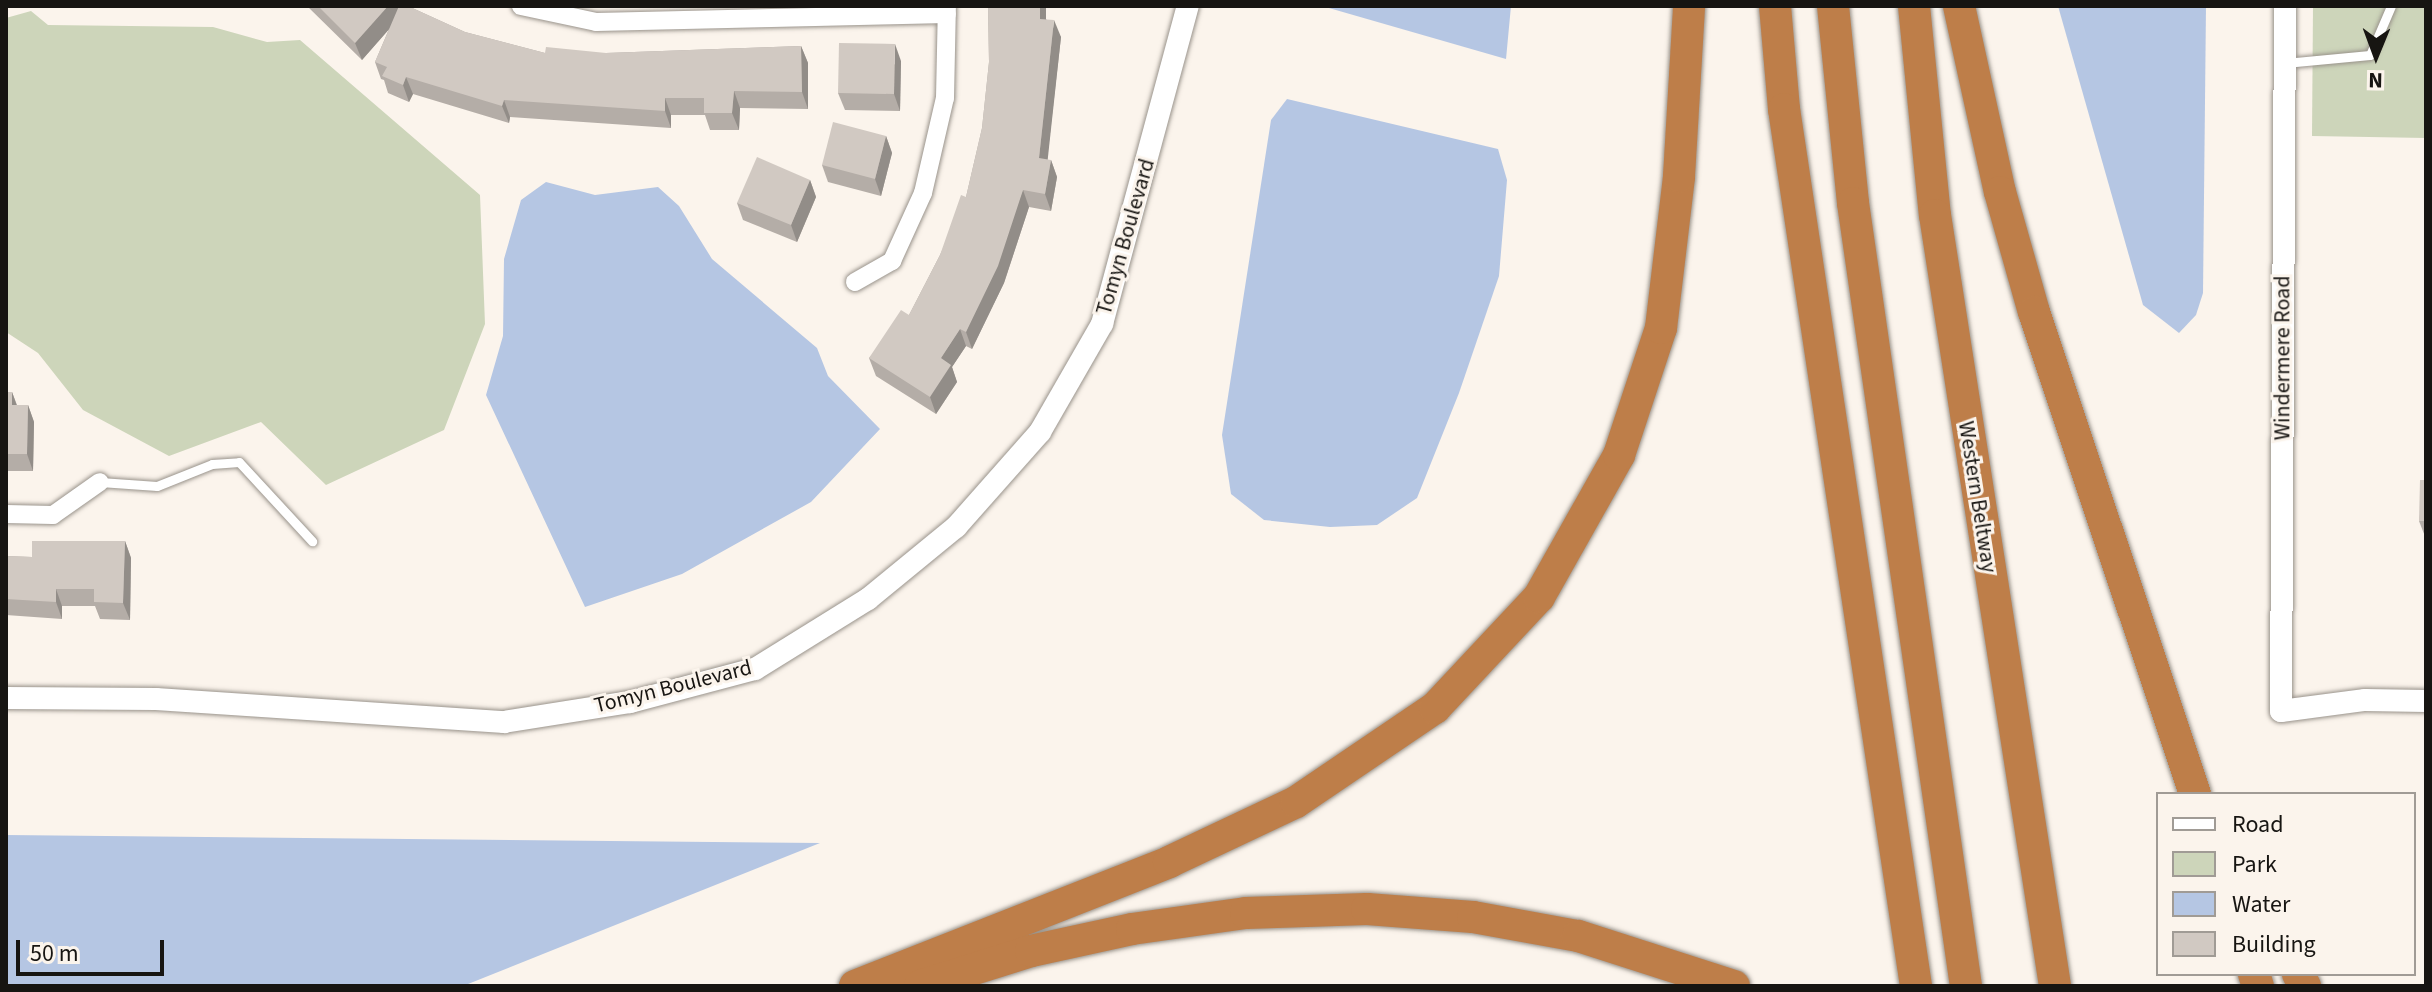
<!DOCTYPE html>
<style>
body{margin:0}
#map{position:relative;width:2432px;height:992px;overflow:hidden;background:#fbf4ec;font-family:"Source Sans 3",sans-serif}
div>[style]{position:absolute}
.green>*{inset:0;background:#cdd5ba}
.water>*{inset:0;background:#b5c6e3}
.roads{filter:drop-shadow(0 0 2px #99938b) drop-shadow(0 0 2px #99938b)}
.service>*{height:9px;margin:-4.5px;padding:0 4.5px;transform-origin:4.5px;border-radius:4.5px;background:#fff}
.minor>*{height:18px;margin:-9px;padding:0 9px;transform-origin:9px;border-radius:9px;background:#fff}
.tertiary>*{height:22px;margin:-11px;padding:0 11px;transform-origin:11px;border-radius:11px;background:#fff}
.motorway>*{height:32px;margin:-16px;padding:0 16px;transform-origin:16px;border-radius:16px;background:#be7e49}
.wall>*{inset:0;background:#b4ada7}
.shaded-wall>*{inset:0;background:#928d88}
.building>*{inset:0;background:#d1c9c2}
span{translate:-50% -50%;white-space:nowrap;text-align:center;line-height:1.15;-webkit-text-stroke:6px #fbf4ec;paint-order:stroke}
.street-label{font-size:22px;color:#171512}
.frame{position:absolute;inset:0;border:8px solid #171512;pointer-events:none}
.legend{position:absolute;left:2156px;top:792px;width:260px;height:184px;box-sizing:border-box;background:#fbf4ec;border:2px solid #a09b95;margin:0;padding:10px 14px;list-style:none;font-size:24px;color:#171512}
.legend li{display:flex;align-items:center;gap:16px;height:40px}
.legend b{width:40px;border:2px solid #a09b95}
.north{position:absolute;left:2336px;top:16px;width:80px;height:80px;-webkit-text-stroke:6px #fbf4ec;paint-order:stroke;rotate:181deg;font-size:22px;font-weight:700;line-height:32px;text-align:center;color:#171512}
.north::after{content:'';display:block;margin:auto;width:28px;height:36px;background:#171512;clip-path:polygon(50% 0,100% 100%,50% 72%,0 100%)}
.scale{position:absolute;left:16px;top:940px;width:148px;height:36px;box-sizing:border-box;border:4px solid #171512;border-top:0;padding-left:10px;font-size:24px;line-height:28px;white-space:nowrap;color:#171512;-webkit-text-stroke:6px #fbf4ec;paint-order:stroke}
</style>
<div id="map">
<div class="green">
<i style="clip-path:polygon(2313px 6px,2426px 6px,2426px 138px,2312px 136px)"></i>
<i style="clip-path:polygon(31px 11px,48px 25px,213px 27px,267px 42px,300px 40px,480px 195px,485px 324px,444px 430px,326px 485px,261px 422px,169px 456px,83px 410px,38px 353px,6px 332px,6px 18px)"></i>
</div>
<div class="water">
<i style="clip-path:polygon(1322px 6px,1511px 6px,1506px 59px)"></i>
<i style="clip-path:polygon(2058px 6px,2206px 6px,2203px 293px,2196px 315px,2179px 333px,2143px 305px)"></i>
<i style="clip-path:polygon(1287px 99px,1498px 149px,1507px 180px,1499px 276px,1459px 393px,1417px 498px,1377px 525px,1330px 527px,1264px 520px,1231px 494px,1222px 435px,1271px 120px)"></i>
<i style="clip-path:polygon(546px 182px,595px 195px,658px 187px,679px 206px,712px 259px,817px 348px,828px 376px,880px 429px,811px 502px,682px 574px,585px 607px,486px 395px,503px 336px,504px 259px,521px 200px)"></i>
<i style="clip-path:polygon(6px 835px,820px 843px,463px 986px,6px 986px)"></i>
</div>
<div class="roads">
<div class="service">
<i style="left:2285px;top:63px;width:85px;rotate:-5.4deg"></i>
<i style="left:2370px;top:55px;width:53px;rotate:-66.8deg"></i>
<i style="left:100px;top:482px;width:57px;rotate:4deg"></i>
<i style="left:157px;top:486px;width:59px;rotate:-21.8deg"></i>
<i style="left:212px;top:464px;width:27px;rotate:-4deg"></i>
<i style="left:239px;top:462px;width:108px;rotate:47.3deg"></i>
</div>
<div class="minor">
<i style="left:521px;top:6px;width:77px;rotate:12deg"></i>
<i style="left:596px;top:22px;width:351px;rotate:-1.3deg"></i>
<i style="left:855px;top:282px;width:43px;rotate:-29.6deg"></i>
<i style="left:892px;top:261px;width:75px;rotate:-65.5deg"></i>
<i style="left:923px;top:193px;width:98px;rotate:-77deg"></i>
<i style="left:945px;top:98px;width:92px;rotate:-88.8deg"></i>
<i style="left:6px;top:514px;width:47px;rotate:1.2deg"></i>
<i style="left:53px;top:515px;width:57px;rotate:-35.1deg"></i>
</div>
<div class="tertiary">
<i style="left:2285px;top:6px;width:705px;rotate:90.33deg"></i>
<i style="left:2281px;top:711px;width:85px;rotate:-7.5deg"></i>
<i style="left:2365px;top:700px;width:61px;rotate:0.9deg"></i>
<i style="left:6px;top:698px;width:150px;rotate:0.4deg"></i>
<i style="left:156px;top:699px;width:349px;rotate:3.8deg"></i>
<i style="left:504px;top:722px;width:128px;rotate:-9deg"></i>
<i style="left:630px;top:702px;width:129px;rotate:-14.8deg"></i>
<i style="left:755px;top:669px;width:133px;rotate:-31.8deg"></i>
<i style="left:868px;top:599px;width:114px;rotate:-39.3deg"></i>
<i style="left:956px;top:527px;width:127px;rotate:-48.5deg"></i>
<i style="left:1040px;top:432px;width:125px;rotate:-60.1deg"></i>
<i style="left:1102px;top:324px;width:329px;rotate:-74.9deg"></i>
</div>
<div class="motorway">
<i style="left:1775px;top:6px;width:103px;rotate:85deg"></i>
<i style="left:1784px;top:109px;width:887px;rotate:81.44deg"></i>
<i style="left:1833px;top:6px;width:198px;rotate:84.2deg"></i>
<i style="left:1853px;top:203px;width:791px;rotate:81.79deg"></i>
<i style="left:1914px;top:6px;width:210px;rotate:84.3deg"></i>
<i style="left:1935px;top:215px;width:780px;rotate:81.15deg"></i>
<i style="left:1959px;top:6px;width:190px;rotate:77.6deg"></i>
<i style="left:2000px;top:192px;width:125px;rotate:74.2deg"></i>
<i style="left:2034px;top:312px;width:508px;rotate:71.53deg"></i>
<i style="left:2254px;top:974px;width:13px;rotate:72deg"></i>
<i style="left:2298px;top:974px;width:14px;rotate:60deg"></i>
<i style="left:855px;top:986px;width:338px;rotate:-21.5deg"></i>
<i style="left:1169px;top:862px;width:140px;rotate:-25.3deg"></i>
<i style="left:1296px;top:802px;width:168px;rotate:-34.1deg"></i>
<i style="left:1435px;top:708px;width:152px;rotate:-46.9deg"></i>
<i style="left:1539px;top:597px;width:163px;rotate:-60.6deg"></i>
<i style="left:1619px;top:455px;width:134px;rotate:-71.7deg"></i>
<i style="left:1661px;top:328px;width:153px;rotate:-83.2deg"></i>
<i style="left:1679px;top:176px;width:170px;rotate:-86.6deg"></i>
<i style="left:920px;top:986px;width:116px;rotate:-17.5deg"></i>
<i style="left:1031px;top:951px;width:103px;rotate:-12.3deg"></i>
<i style="left:1132px;top:929px;width:115px;rotate:-8deg"></i>
<i style="left:1246px;top:913px;width:121px;rotate:-1.9deg"></i>
<i style="left:1367px;top:909px;width:106px;rotate:4.3deg"></i>
<i style="left:1473px;top:917px;width:107px;rotate:10.3deg"></i>
<i style="left:1578px;top:936px;width:164px;rotate:17.8deg"></i>
</div>
</div>
<div class="wall">
<i style="clip-path:polygon(307px 6px,408px 6px,465px 32px,545px 53px,606px 53px,801px 46px,808px 63px,808px 109px,740px 108px,739px 130px,710px 130px,705px 115px,671px 115px,671px 128px,510px 117px,509px 123px,413px 94px,409px 102px,388px 93px,384px 80px,381px 79px,375px 62px,389px 29px,362px 60px)"></i>
<i style="clip-path:polygon(988px 6px,1046px 6px,1046px 19px,1061px 37px,1047px 160px,1051px 160px,1057px 177px,1051px 211px,1029px 207px,1004px 283px,972px 349px,966px 346px,952px 367px,957px 382px,936px 414px,876px 376px,869px 358px,909px 315px,940px 255px,966px 197px,982px 128px,989px 62px)"></i>
<i style="clip-path:polygon(901px 61px,900px 111px,845px 110px,838px 93px)"></i>
<i style="clip-path:polygon(886px 136px,892px 153px,881px 196px,828px 182px,822px 165px)"></i>
<i style="clip-path:polygon(810px 180px,816px 197px,797px 242px,743px 220px,737px 203px)"></i>
<i style="clip-path:polygon(6px 392px,12px 392px,17px 405px,28px 405px,34px 422px,33px 471px,6px 471px)"></i>
<i style="clip-path:polygon(2426px 480px,2426px 539px,2419px 521px)"></i>
<i style="clip-path:polygon(125px 541px,131px 558px,130px 620px,100px 619px,95px 606px,62px 606px,62px 619px,6px 615px,6px 556px,32px 557px)"></i>
</div>
<div class="shaded-wall">
<i style="clip-path:polygon(388px 6px,404px 6px,406px 10px,362px 60px,355px 43px)"></i>
<i style="clip-path:polygon(1040px 6px,1046px 6px,1046px 36px,1040px 19px)"></i>
<i style="clip-path:polygon(1054px 20px,1061px 37px,1046px 175px,1039px 158px)"></i>
<i style="clip-path:polygon(895px 44px,901px 61px,900px 111px,894px 94px)"></i>
<i style="clip-path:polygon(801px 46px,808px 63px,808px 109px,802px 92px)"></i>
<i style="clip-path:polygon(406px 77px,413px 94px,409px 102px,403px 85px)"></i>
<i style="clip-path:polygon(734px 91px,740px 108px,739px 130px,732px 113px)"></i>
<i style="clip-path:polygon(665px 98px,671px 115px,671px 128px,665px 111px)"></i>
<i style="clip-path:polygon(504px 100px,510px 117px,509px 123px,502px 106px)"></i>
<i style="clip-path:polygon(886px 136px,892px 153px,881px 196px,875px 179px)"></i>
<i style="clip-path:polygon(1051px 160px,1057px 177px,1051px 211px,1045px 194px)"></i>
<i style="clip-path:polygon(810px 180px,816px 197px,797px 242px,791px 225px)"></i>
<i style="clip-path:polygon(1023px 190px,1029px 207px,1004px 283px,972px 349px,966px 332px)"></i>
<i style="clip-path:polygon(960px 329px,966px 346px,952px 367px,957px 382px,936px 414px,930px 397px,941px 358px)"></i>
<i style="clip-path:polygon(12px 392px,18px 409px,12px 405px)"></i>
<i style="clip-path:polygon(28px 405px,34px 422px,33px 471px,27px 454px)"></i>
<i style="clip-path:polygon(125px 541px,131px 558px,130px 620px,123px 603px)"></i>
<i style="clip-path:polygon(56px 589px,62px 606px,62px 619px,56px 602px)"></i>
</div>
<div class="building">
<i style="clip-path:polygon(318px 6px,388px 6px,355px 43px)"></i>
<i style="clip-path:polygon(399px 6px,408px 6px,465px 32px,545px 53px,546px 47px,606px 53px,801px 46px,802px 92px,734px 91px,732px 113px,704px 113px,704px 98px,665px 98px,665px 111px,504px 100px,502px 106px,406px 77px,403px 85px,382px 76px,387px 67px,375px 62px)"></i>
<i style="clip-path:polygon(988px 6px,1040px 6px,1040px 19px,1054px 20px,1039px 158px,1051px 160px,1045px 194px,1023px 190px,998px 266px,966px 332px,960px 329px,941px 358px,951px 365px,930px 397px,869px 358px,901px 310px,909px 315px,940px 255px,961px 195px,966px 197px,982px 128px,989px 62px)"></i>
<i style="clip-path:polygon(839px 43px,895px 44px,894px 94px,838px 93px)"></i>
<i style="clip-path:polygon(833px 122px,886px 136px,875px 179px,822px 165px)"></i>
<i style="clip-path:polygon(757px 157px,810px 180px,791px 225px,737px 203px)"></i>
<i style="clip-path:polygon(6px 392px,12px 392px,12px 405px,28px 405px,27px 454px,6px 454px)"></i>
<i style="clip-path:polygon(2420px 480px,2426px 480px,2426px 521px,2419px 521px)"></i>
<i style="clip-path:polygon(32px 541px,125px 541px,123px 603px,94px 602px,94px 589px,56px 589px,56px 602px,6px 599px,6px 556px,32px 557px)"></i>
</div>
<div class="street-label">
<span style="left:1126px;top:237px;rotate:-74deg">Tomyn Boulevard</span>
<span style="left:2283px;top:358px;rotate:-90deg">Windermere Road</span>
<span style="left:1977px;top:497px;rotate:81deg">Western Beltway</span>
<span style="left:673px;top:687px;rotate:-14deg">Tomyn Boulevard</span>
</div>
<div class="frame"></div>
<ul class="legend">
<li><b style="height:10px;background:#fff"></b>Road</li>
<li><b style="height:22px;background:#cdd5ba"></b>Park</li>
<li><b style="height:22px;background:#b5c6e3"></b>Water</li>
<li><b style="height:22px;background:#d1c9c2"></b>Building</li>
</ul>
<div class="north">N</div>
<div class="scale">50 m</div>
</div>
